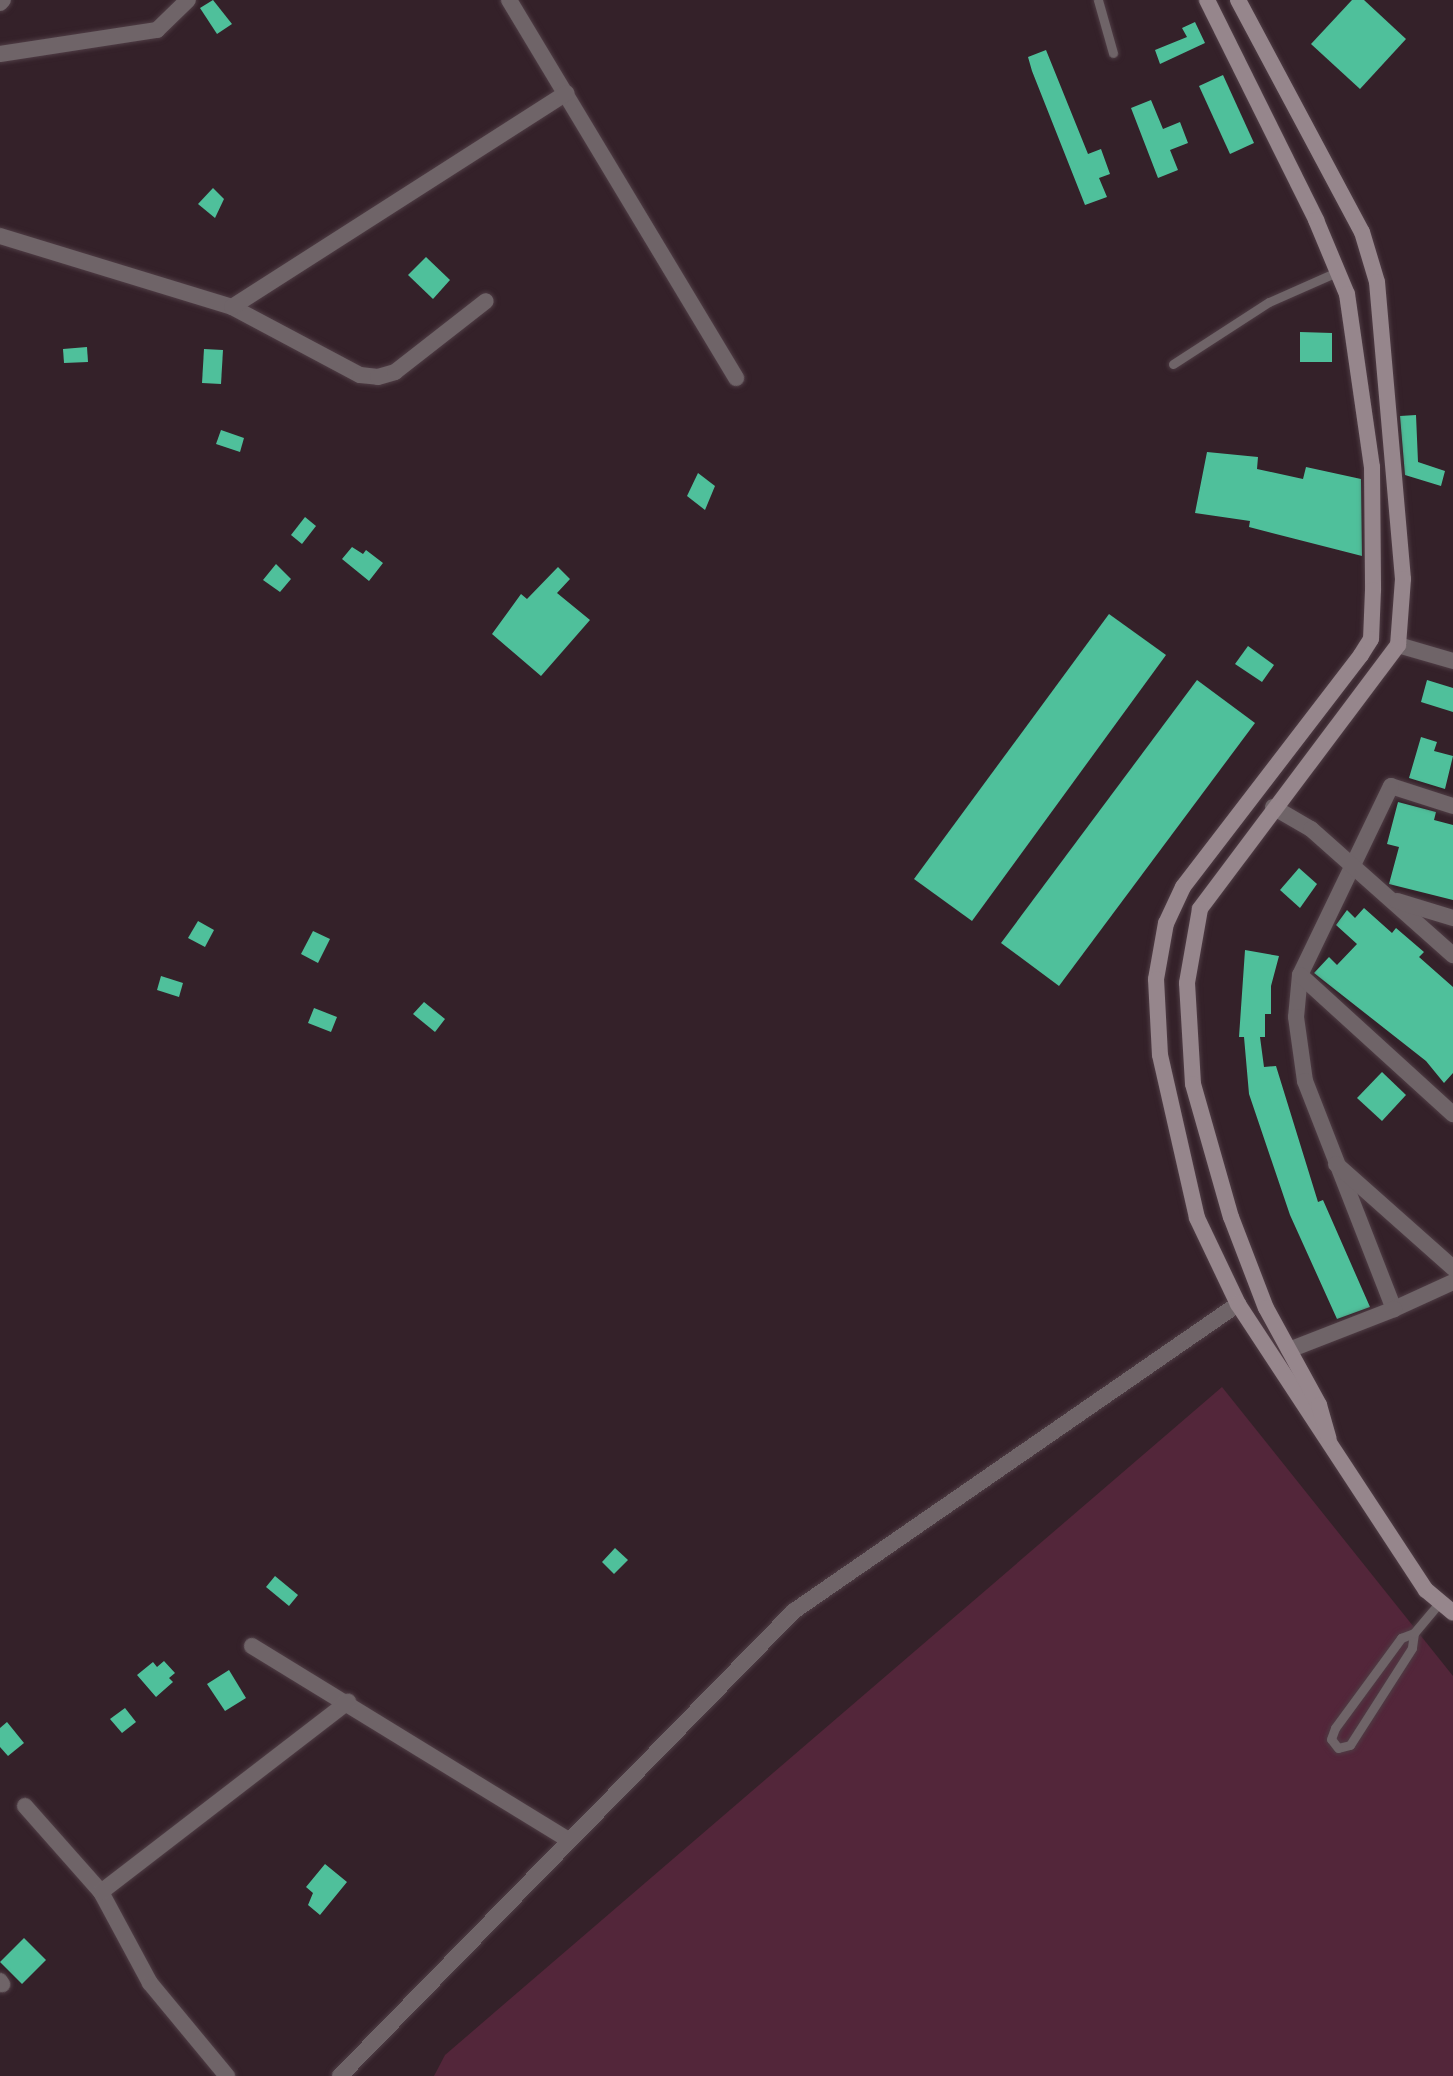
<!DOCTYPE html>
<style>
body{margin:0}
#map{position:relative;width:1453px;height:2076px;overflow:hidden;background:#342129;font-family:"Fira Sans Condensed",sans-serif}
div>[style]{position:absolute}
.green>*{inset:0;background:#53263a}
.building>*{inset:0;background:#4fc09b}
.roads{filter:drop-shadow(0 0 2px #4f3d45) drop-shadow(0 0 2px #4f3d45)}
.service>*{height:9px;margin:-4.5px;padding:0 4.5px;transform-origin:4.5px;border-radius:4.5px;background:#6f6468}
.minor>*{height:16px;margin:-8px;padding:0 8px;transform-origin:8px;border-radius:8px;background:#6f6468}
.tertiary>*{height:16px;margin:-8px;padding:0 8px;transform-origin:8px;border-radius:8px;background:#6f6468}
.secondary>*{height:16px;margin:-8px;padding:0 8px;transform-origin:8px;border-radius:8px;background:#96868c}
span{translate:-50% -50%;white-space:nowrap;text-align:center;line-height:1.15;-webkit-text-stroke:8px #160e11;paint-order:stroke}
</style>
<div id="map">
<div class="green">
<i style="clip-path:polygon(1222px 1387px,1453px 1676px,1453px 2076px,434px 2076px,445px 2055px)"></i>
</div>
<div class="building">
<i style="clip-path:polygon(213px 0,232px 24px,217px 34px,200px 8px)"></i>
<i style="clip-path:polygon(1352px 0,1364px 0,1406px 39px,1360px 89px,1311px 44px)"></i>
<i style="clip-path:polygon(1195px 22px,1205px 43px,1160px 64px,1155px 50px,1187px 37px,1182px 28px)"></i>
<i style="clip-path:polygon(1046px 50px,1088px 154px,1101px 149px,1110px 174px,1099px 178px,1107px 197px,1085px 205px,1032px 71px,1028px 57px)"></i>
<i style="clip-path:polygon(1223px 75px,1254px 143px,1230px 154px,1199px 86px)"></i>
<i style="clip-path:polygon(1151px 100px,1163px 129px,1180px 122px,1188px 143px,1170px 150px,1178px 170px,1158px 178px,1131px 108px)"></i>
<i style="clip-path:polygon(213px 188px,224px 199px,215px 218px,198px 204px)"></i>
<i style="clip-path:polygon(426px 257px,450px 280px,433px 299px,408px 275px)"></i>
<i style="clip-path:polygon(1300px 332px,1332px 333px,1332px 362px,1300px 362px)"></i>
<i style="clip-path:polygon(87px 347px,88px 362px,64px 363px,63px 349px)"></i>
<i style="clip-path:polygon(204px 349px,223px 350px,221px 384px,202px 383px)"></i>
<i style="clip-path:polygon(1416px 415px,1418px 462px,1445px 471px,1441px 486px,1405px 475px,1400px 416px)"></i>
<i style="clip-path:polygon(221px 430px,244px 438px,240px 452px,216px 444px)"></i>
<i style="clip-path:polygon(1207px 452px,1258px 457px,1257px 469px,1303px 479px,1306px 467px,1361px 479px,1362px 556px,1249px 527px,1250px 521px,1195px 513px)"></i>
<i style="clip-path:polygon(698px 473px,715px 486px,705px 510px,687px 496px)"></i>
<i style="clip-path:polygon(305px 517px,316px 526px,302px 544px,291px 535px)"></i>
<i style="clip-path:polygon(352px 547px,363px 554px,366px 550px,383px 563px,369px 581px,342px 559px)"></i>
<i style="clip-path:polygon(276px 564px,291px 579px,280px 592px,263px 580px)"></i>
<i style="clip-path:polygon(558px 567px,570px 579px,557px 593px,590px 620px,541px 676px,492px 634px,521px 594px,527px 599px)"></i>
<i style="clip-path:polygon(1109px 614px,1166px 655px,972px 921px,914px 879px)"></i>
<i style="clip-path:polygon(1248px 646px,1274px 665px,1262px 682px,1235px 664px)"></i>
<i style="clip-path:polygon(1197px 680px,1255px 723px,1059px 986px,1001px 943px)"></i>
<i style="clip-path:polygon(1427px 680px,1453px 688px,1453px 712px,1421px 702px)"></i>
<i style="clip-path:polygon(1421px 737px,1437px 742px,1434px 751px,1453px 756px,1445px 789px,1409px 778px)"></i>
<i style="clip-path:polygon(1398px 802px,1436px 812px,1434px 820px,1453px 825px,1453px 900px,1389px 884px,1399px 847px,1387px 844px)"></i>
<i style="clip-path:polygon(1299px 868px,1317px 884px,1300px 908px,1280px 890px)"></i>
<i style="clip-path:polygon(1364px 908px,1392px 933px,1396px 928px,1424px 952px,1419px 957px,1453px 987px,1453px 1073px,1444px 1083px,1426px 1061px,1314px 973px,1329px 957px,1337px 965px,1357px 944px,1336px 925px,1347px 910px,1355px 918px)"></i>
<i style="clip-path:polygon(198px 921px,214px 930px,205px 947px,188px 938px)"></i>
<i style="clip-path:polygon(313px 931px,330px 939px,318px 963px,301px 954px)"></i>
<i style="clip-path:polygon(1245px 950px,1279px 956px,1271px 986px,1271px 1014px,1265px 1014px,1265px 1037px,1260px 1037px,1264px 1067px,1276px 1066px,1318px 1202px,1323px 1200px,1370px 1307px,1337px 1319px,1290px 1215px,1249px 1094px,1244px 1037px,1239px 1037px)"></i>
<i style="clip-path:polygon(161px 976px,183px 983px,179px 997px,157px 990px)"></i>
<i style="clip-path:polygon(424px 1002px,445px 1019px,435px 1032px,413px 1014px)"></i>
<i style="clip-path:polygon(314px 1008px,337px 1017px,331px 1032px,308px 1023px)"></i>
<i style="clip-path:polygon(1382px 1072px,1406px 1095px,1382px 1121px,1357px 1098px)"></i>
<i style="clip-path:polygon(615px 1548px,628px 1560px,614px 1574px,602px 1562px)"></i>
<i style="clip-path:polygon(275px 1576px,298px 1595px,289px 1606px,266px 1587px)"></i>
<i style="clip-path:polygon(164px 1661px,175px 1673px,169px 1678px,173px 1682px,156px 1697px,137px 1675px,153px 1662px,157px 1667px)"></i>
<i style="clip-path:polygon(229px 1670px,246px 1698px,225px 1711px,207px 1684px)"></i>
<i style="clip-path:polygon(125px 1708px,136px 1722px,122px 1733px,110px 1719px)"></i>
<i style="clip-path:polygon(7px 1722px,24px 1743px,8px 1756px,0 1747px,0 1728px)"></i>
<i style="clip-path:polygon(325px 1864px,347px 1882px,320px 1915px,308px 1905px,313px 1893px,306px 1887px)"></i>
<i style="clip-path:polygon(24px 1938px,46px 1960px,22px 1984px,0 1962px)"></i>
</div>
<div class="roads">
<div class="service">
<i style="left:1098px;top:0;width:55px;rotate:74.2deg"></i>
<i style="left:1173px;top:364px;width:114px;rotate:-32.9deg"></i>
<i style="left:1269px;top:302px;width:77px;rotate:-23.9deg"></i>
<i style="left:1414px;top:1633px;width:15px;rotate:98deg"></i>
<i style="left:1412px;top:1648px;width:115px;rotate:122.6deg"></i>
<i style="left:1350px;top:1745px;width:12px;rotate:166deg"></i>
<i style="left:1338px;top:1748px;width:11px;rotate:-128deg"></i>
<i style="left:1331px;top:1739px;width:12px;rotate:-70deg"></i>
<i style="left:1335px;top:1728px;width:112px;rotate:-53.7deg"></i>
<i style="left:1401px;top:1638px;width:14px;rotate:-21deg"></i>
<i style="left:1414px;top:1633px;width:40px;rotate:-50deg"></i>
</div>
<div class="minor">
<i style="left:509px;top:0;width:441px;rotate:59deg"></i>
<i style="left:0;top:3px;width:4px;rotate:-45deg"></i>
<i style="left:0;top:236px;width:243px;rotate:17deg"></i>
<i style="left:232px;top:307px;width:145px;rotate:28deg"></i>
<i style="left:360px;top:375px;width:18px;rotate:6deg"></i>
<i style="left:378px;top:377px;width:18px;rotate:-16deg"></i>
<i style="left:395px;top:372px;width:115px;rotate:-38deg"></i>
<i style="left:232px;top:307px;width:397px;rotate:-32.6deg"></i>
<i style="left:1398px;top:645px;width:57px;rotate:16.2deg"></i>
<i style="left:1453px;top:806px;width:65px;rotate:-162.1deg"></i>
<i style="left:1391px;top:786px;width:210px;rotate:115.7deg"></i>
<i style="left:1300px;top:975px;width:42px;rotate:95.4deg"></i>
<i style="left:1296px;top:1017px;width:65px;rotate:82deg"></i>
<i style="left:1305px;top:1081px;width:245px;rotate:68.7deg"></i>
<i style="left:1394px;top:1309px;width:65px;rotate:-24.6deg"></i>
<i style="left:1273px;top:807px;width:44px;rotate:30.1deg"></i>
<i style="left:1311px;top:829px;width:190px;rotate:41.6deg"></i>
<i style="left:1397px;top:901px;width:59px;rotate:16.9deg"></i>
<i style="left:1300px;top:975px;width:207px;rotate:42.3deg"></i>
<i style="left:1336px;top:1164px;width:157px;rotate:41.6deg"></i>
<i style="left:1289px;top:1350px;width:113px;rotate:-21.3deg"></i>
<i style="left:252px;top:1646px;width:369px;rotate:31.5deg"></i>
<i style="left:25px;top:1806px;width:115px;rotate:48.5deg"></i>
<i style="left:101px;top:1892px;width:103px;rotate:61.7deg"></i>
<i style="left:150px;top:1983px;width:121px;rotate:50.4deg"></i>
<i style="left:101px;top:1892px;width:312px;rotate:-37.6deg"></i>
<i style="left:0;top:1981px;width:4px;rotate:56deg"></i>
</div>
<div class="tertiary">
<i style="left:0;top:54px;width:159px;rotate:-8.7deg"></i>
<i style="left:157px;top:30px;width:43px;rotate:-44.1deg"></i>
<i style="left:340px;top:2076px;width:650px;rotate:-45.69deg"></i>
<i style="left:794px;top:1611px;width:540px;rotate:-34.66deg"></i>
</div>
<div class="secondary">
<i style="left:1207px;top:0;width:246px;rotate:63.6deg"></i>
<i style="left:1316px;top:220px;width:80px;rotate:67.3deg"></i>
<i style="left:1347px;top:294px;width:175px;rotate:81.8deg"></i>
<i style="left:1372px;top:467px;width:123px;rotate:89.5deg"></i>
<i style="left:1373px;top:590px;width:49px;rotate:92.3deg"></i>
<i style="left:1371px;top:639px;width:19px;rotate:122deg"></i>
<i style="left:1361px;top:655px;width:292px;rotate:127.5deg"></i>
<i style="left:1183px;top:887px;width:40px;rotate:115deg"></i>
<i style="left:1166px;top:923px;width:57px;rotate:100.1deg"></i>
<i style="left:1156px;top:979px;width:76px;rotate:87deg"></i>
<i style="left:1160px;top:1055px;width:167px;rotate:77.2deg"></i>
<i style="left:1197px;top:1218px;width:95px;rotate:64.5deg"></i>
<i style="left:1238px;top:1304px;width:342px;rotate:56.7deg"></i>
<i style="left:1426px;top:1590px;width:35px;rotate:40deg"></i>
<i style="left:1238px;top:0;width:263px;rotate:61.9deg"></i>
<i style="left:1362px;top:232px;width:52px;rotate:73.3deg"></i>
<i style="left:1377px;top:282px;width:298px;rotate:85deg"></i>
<i style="left:1403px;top:579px;width:66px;rotate:94.3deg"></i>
<i style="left:1398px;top:645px;width:330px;rotate:126.9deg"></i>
<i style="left:1200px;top:909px;width:75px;rotate:100deg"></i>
<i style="left:1187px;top:983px;width:101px;rotate:86.6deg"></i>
<i style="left:1193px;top:1084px;width:138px;rotate:74.1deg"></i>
<i style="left:1231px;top:1217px;width:97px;rotate:69deg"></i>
<i style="left:1266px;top:1308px;width:111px;rotate:61.3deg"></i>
<i style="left:1319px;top:1405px;width:35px;rotate:74deg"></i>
</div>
</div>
</div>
